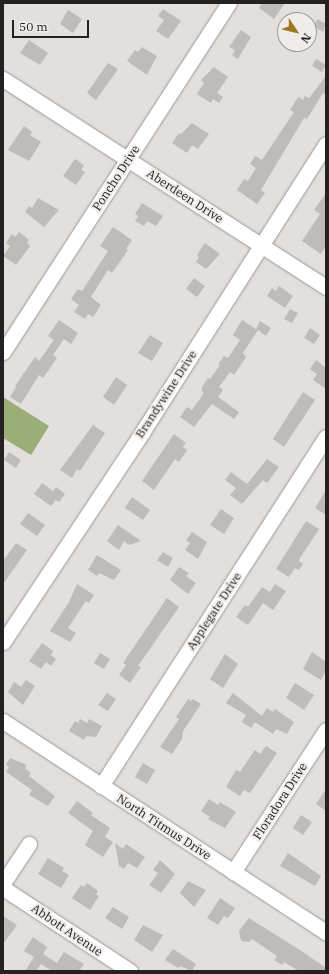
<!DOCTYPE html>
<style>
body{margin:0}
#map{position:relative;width:329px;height:974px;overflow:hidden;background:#e3dfdd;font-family:"IBM Plex Serif",serif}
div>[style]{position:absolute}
.forest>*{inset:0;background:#9bad78}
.building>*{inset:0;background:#bfbbb9}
.roads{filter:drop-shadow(0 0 1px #9c9897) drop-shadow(0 0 1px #9c9897)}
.minor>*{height:15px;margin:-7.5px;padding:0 7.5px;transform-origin:7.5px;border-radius:7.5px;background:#fff}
span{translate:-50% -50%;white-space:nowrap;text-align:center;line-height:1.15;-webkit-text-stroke:4px #f0ecea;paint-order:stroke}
.street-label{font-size:12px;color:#232121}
.frame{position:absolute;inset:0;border:4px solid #232121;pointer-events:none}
.north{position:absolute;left:277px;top:12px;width:40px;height:40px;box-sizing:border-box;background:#f0ecea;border:1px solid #9e9b9a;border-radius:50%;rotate:125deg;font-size:11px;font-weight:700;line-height:16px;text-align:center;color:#232121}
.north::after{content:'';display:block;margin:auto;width:14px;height:18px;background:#987922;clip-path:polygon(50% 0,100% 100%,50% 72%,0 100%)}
.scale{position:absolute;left:12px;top:20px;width:77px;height:18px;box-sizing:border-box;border:2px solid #232121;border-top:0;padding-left:5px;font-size:12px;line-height:14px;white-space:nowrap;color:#232121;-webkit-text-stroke:3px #f0ecea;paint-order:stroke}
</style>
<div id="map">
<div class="forest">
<i style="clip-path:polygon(3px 397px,49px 426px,31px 455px,3px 438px)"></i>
</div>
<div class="building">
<i style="clip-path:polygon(262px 3px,285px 3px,274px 19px,259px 8px)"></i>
<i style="clip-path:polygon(163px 9px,181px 21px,168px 39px,156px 31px,164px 20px,158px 16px)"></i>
<i style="clip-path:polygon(68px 10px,82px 19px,73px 33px,60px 24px)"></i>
<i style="clip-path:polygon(318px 19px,326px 24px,323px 32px,313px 26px)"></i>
<i style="clip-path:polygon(241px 30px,251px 37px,238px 59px,232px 55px,235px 50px,229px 47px)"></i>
<i style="clip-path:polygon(29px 40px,48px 53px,40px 65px,20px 53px)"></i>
<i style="clip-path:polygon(142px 47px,157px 56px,147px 75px,127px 61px,135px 50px,138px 52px)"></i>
<i style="clip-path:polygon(316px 59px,326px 65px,322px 72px,312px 66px)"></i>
<i style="clip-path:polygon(108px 63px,118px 69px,96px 100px,87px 93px)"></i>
<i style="clip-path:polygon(214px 67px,228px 77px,217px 93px,223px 97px,219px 103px,213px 99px,211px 103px,197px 94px,204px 83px,201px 80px)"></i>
<i style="clip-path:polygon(326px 76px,326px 95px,323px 93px,307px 119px,304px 118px,261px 190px,265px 193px,257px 204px,237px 190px,244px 179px,248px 181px,256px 168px,250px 164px,255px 156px,262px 160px,294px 112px,290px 110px,298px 97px,303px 100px,305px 96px,309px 98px)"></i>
<i style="clip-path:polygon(192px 123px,209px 134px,198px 149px,192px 145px,187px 153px,172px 143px,179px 133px,181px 134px)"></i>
<i style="clip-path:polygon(24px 126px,32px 132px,30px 135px,41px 142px,29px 161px,8px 150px)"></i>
<i style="clip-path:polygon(75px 159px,84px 165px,81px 170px,85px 172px,76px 185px,63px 176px)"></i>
<i style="clip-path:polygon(326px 193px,326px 246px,321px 254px,302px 241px,320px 214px,314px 210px)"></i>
<i style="clip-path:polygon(38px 198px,59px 210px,44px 227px,25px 212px,29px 206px,32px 208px)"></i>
<i style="clip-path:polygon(142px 203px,163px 216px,156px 226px,147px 221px,144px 226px,135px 221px,138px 216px,135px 214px)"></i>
<i style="clip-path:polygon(113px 227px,132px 240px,126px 249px,128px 250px,112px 273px,108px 270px,91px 297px,101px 305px,93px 317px,88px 314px,85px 319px,74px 312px,79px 305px,71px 299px,78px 289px,82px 291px,108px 251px,100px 246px)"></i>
<i style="clip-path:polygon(19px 232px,29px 240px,27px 243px,30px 246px,16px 265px,3px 256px,10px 246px,6px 243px,12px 234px,15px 237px)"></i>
<i style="clip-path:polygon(205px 243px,220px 254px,206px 269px,196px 262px,199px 257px,197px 255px)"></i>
<i style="clip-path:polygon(194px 278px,205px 286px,197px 297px,186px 289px)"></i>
<i style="clip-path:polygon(279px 286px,293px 296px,285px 308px,267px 296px,272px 288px,276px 291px)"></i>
<i style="clip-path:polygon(290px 309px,298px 313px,292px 323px,284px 319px)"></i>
<i style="clip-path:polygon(59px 320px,78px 333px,71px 344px,64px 339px,53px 355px,57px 358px,43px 378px,39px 375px,21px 404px,10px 397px,16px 387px,15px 386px,35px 357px,39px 361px,54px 340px,48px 336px)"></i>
<i style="clip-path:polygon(242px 320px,256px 329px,260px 321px,271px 328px,266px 336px,258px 330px,243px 353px,246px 357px,234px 375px,230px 372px,219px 387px,223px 390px,218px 397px,239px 412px,234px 419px,212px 404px,194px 427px,180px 417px,187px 407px,192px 410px,204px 393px,202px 392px,202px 387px,208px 378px,210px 379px,220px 365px,218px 364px,224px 356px,228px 358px,240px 340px,233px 335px)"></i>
<i style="clip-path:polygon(310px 328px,320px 335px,314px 344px,304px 338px)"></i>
<i style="clip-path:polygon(150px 335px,163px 343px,152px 361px,138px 353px)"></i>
<i style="clip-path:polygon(316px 360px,326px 368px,326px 389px,313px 380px,317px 374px,310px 369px)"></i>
<i style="clip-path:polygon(116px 377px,127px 385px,114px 405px,103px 397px)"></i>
<i style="clip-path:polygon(303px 392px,315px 400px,284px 447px,273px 439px)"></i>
<i style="clip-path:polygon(93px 425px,105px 433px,80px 471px,77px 469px,72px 478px,60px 470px)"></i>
<i style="clip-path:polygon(174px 434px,186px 443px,183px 447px,187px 450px,179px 462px,175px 459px,154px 490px,142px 481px)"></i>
<i style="clip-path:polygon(9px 452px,21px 460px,16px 468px,4px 460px)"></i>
<i style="clip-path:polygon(267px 459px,279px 467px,267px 483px,263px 480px,242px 504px,230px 495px,236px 488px,225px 480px,231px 472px,247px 484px)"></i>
<i style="clip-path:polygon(42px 483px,53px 491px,56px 487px,65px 494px,59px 502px,56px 500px,51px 506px,34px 494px)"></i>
<i style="clip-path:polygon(326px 490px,326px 515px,315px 508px)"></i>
<i style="clip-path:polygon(132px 497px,150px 510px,143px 520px,125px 508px)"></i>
<i style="clip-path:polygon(221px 509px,234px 518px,224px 534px,210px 525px)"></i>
<i style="clip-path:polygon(28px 513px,45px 525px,37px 536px,20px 524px)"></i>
<i style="clip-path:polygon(306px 521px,319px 529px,300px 558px,299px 561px,303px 564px,299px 570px,295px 568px,289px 577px,276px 569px)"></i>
<i style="clip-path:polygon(118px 525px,141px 541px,129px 545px,124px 541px,119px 550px,107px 541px)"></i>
<i style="clip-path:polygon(192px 532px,207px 542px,198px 559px,185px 550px,190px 543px,186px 540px)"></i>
<i style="clip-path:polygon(16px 543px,27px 550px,3px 584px,3px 561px)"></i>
<i style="clip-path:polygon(163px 552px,173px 558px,168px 567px,157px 560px)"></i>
<i style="clip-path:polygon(97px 555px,121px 570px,114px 580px,99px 573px,97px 576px,88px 570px)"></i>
<i style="clip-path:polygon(179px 567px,189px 573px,186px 576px,196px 583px,188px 594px,170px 580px)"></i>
<i style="clip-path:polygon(77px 584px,94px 595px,89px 603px,86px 601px,68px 628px,76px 633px,70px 642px,50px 631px,69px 602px)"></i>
<i style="clip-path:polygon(275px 584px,286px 591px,273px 610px,263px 603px,248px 625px,236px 617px,245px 605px,248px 607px,262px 587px,270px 592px)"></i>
<i style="clip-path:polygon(167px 598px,179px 607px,138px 666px,141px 667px,130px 683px,119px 675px,126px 665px,123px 663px)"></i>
<i style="clip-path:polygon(42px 643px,53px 651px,51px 655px,56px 659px,51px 666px,46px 662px,41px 669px,29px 661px)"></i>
<i style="clip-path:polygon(312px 652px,326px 662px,326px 671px,321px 680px,303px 669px)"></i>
<i style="clip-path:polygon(100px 653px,110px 659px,104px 669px,94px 663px)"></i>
<i style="clip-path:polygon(225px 654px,238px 664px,223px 688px,210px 679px)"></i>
<i style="clip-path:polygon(26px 680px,35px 686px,23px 705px,8px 692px,14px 682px,21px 687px)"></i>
<i style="clip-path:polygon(295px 683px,314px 695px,304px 710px,286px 698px)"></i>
<i style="clip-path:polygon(107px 693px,116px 699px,108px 711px,98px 705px)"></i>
<i style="clip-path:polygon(233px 693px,262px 716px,267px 708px,273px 712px,275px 709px,294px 722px,287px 734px,276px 729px,273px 734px,255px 722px,251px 728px,242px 722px,246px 715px,226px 703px)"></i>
<i style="clip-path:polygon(188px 699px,191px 701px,193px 699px,201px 704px,183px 731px,182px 739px,172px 754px,160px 747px,179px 719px,176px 717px)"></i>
<i style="clip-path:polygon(80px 719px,87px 723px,89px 719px,102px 726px,96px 737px,86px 736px,84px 740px,69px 731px,75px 721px,78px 723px)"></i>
<i style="clip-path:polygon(266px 746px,277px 753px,250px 793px,244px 790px,240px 796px,226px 787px,236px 770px,240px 772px,255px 750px,260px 754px)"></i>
<i style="clip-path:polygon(10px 758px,27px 765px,25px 768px,31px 773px,29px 776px,55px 796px,48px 806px,29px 795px,32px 790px,6px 772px,9px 767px,6px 765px)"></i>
<i style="clip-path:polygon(143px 763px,155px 770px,147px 784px,135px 777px)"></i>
<i style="clip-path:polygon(326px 789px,326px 811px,316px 804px)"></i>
<i style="clip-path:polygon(209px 799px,218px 805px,220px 802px,236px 812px,225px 828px,208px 819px,210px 817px,201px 811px)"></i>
<i style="clip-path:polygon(77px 801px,93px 813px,91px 815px,110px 828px,105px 837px,113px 842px,103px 857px,85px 845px,93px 831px,68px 813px)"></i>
<i style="clip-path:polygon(301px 815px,312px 822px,303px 835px,293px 828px)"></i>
<i style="clip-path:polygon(115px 843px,123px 849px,126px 844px,145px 857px,137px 868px,128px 863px,124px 869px,119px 866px)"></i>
<i style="clip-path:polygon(288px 853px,321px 876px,315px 886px,280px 866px)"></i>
<i style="clip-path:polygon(48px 858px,64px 868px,62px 871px,69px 875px,61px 888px,38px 874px)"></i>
<i style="clip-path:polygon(160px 860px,175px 874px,161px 893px,149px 885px,158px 873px,153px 870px)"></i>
<i style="clip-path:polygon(188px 881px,206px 890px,194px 907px,180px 893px)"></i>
<i style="clip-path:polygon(87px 883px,98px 891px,96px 895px,99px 896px,90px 910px,72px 898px,81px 885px,84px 887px)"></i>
<i style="clip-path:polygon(220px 898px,235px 908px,228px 918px,224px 916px,218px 925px,207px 918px)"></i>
<i style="clip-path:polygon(113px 907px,129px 917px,122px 929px,105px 918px)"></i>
<i style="clip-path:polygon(3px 916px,17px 925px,3px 944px)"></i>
<i style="clip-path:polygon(249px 918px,306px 954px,326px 968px,326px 971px,299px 971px,284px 962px,282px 965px,274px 960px,277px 956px,252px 939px,249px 942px,241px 941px,239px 931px)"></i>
<i style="clip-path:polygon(143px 925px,163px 935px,152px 952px,134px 940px)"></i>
<i style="clip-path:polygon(33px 937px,47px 947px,43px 954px,57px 963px,64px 952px,84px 964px,79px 971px,52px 971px,41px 964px,36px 971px,25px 971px,34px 957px,24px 951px)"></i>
<i style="clip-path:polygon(173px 949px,196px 964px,192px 971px,180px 966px,178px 968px,165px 960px)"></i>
</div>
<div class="roads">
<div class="minor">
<i style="left:3px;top:79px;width:384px;rotate:32.8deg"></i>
<i style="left:3px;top:352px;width:416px;rotate:-57.1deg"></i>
<i style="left:3px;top:642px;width:253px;rotate:-56.4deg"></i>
<i style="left:143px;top:431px;width:340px;rotate:-57.5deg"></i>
<i style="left:3px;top:721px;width:386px;rotate:33.2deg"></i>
<i style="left:101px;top:786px;width:415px;rotate:-57.2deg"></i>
<i style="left:233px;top:872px;width:170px;rotate:-56.8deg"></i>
<i style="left:3px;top:883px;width:47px;rotate:-56.3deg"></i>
<i style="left:3px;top:888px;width:152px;rotate:33.2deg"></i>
</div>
</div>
<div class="street-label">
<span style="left:116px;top:178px;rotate:-57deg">Poncho Drive</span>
<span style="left:185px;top:196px;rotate:33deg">Aberdeen Drive</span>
<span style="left:166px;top:394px;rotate:-57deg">Brandywine Drive</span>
<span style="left:214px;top:611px;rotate:-57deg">Applegate Drive</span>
<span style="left:280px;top:801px;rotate:-57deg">Floradora Drive</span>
<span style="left:164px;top:827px;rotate:33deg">North Titmus Drive</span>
<span style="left:67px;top:930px;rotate:34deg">Abbott Avenue</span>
</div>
<div class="frame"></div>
<div class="north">N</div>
<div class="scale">50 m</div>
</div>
